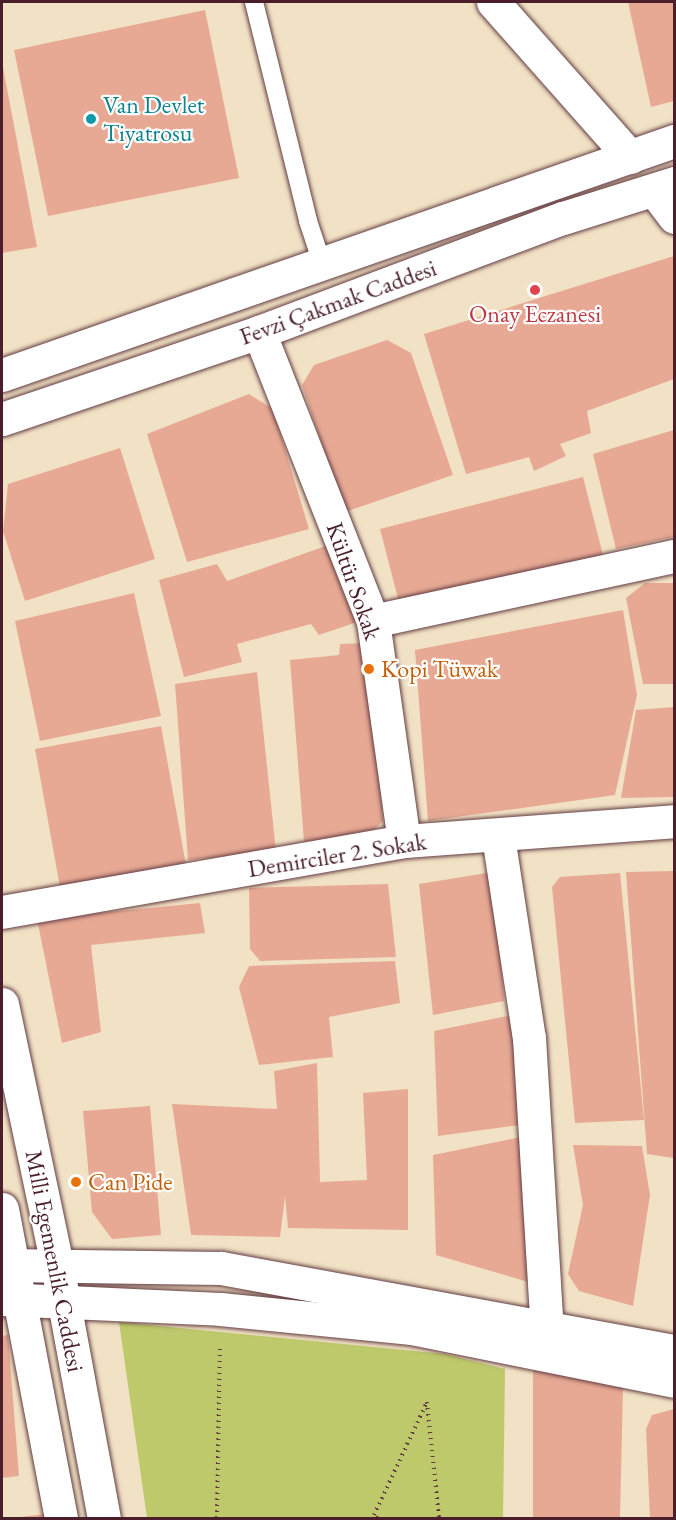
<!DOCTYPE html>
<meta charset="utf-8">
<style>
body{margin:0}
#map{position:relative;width:676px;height:1520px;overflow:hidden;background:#f2e2c5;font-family:"EB Garamond",serif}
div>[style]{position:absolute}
.green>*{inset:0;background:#bdc96b}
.building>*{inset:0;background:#e7a994}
.path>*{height:4px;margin-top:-2px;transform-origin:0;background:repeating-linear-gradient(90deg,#633c42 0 1.5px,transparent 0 6px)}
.roads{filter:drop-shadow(0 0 2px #633c42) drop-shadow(0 0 2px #633c42)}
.lane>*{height:18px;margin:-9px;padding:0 9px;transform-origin:9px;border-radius:9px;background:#fff}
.street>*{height:33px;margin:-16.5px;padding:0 16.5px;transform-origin:16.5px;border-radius:16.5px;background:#fff}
.secondary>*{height:33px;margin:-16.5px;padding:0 16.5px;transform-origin:16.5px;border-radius:16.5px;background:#fff}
.dots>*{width:16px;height:16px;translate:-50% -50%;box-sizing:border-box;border:3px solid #fff;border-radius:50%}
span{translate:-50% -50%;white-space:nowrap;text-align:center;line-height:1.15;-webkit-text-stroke:4.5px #fff;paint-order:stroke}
.culture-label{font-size:24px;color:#0d838f}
.left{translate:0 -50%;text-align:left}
.street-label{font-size:24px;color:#4a1f2b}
.health-label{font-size:24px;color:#be3a42}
.food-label{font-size:24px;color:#c56008}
.frame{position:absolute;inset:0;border:3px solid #4a1f2b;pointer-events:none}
</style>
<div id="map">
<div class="green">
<i style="clip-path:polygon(119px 1322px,445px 1354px,505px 1369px,503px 1518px,147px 1518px)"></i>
</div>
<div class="building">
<i style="clip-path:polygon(628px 2px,674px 2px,674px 101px,651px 107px)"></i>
<i style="clip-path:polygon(205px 10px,239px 178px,48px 216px,14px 50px)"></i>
<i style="clip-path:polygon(2px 62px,37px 247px,2px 253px)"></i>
<i style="clip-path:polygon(674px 256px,674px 379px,587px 411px,591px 433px,560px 444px,566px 456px,534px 471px,529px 457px,466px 474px,424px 334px)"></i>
<i style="clip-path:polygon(387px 340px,411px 353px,453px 475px,345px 512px,302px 385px,314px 365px)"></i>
<i style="clip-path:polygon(249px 394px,273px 409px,309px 529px,187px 562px,147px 434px)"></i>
<i style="clip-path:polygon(674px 430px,674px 537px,616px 549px,593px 454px)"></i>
<i style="clip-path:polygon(120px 448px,155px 559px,25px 601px,3px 531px,8px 484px)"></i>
<i style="clip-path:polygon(583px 477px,604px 559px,401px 610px,380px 529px)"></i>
<i style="clip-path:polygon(334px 543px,357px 622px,319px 635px,311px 624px,237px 644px,242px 662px,184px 677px,159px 580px,217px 564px,227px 581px)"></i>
<i style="clip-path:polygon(645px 583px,674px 583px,674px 684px,643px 684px,626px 598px)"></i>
<i style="clip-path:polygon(134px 593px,161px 716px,40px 741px,15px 621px)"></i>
<i style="clip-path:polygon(623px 610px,637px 695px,615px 795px,428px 821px,415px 650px)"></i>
<i style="clip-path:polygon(370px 643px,383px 821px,367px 837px,304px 842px,290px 660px,339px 655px,340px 644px)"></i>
<i style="clip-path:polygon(257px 672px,276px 851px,188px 860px,175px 684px)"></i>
<i style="clip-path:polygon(674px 707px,674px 797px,621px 798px,636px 710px)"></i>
<i style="clip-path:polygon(161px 726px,186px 865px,60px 887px,35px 749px)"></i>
<i style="clip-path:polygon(674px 871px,674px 1158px,647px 1154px,626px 872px)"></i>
<i style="clip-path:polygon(493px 872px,504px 1001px,433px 1015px,419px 884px)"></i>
<i style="clip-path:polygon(620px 873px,644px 1120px,575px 1123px,552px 887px,560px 877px)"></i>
<i style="clip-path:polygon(388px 884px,396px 957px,260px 961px,250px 949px,249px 888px)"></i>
<i style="clip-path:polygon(200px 903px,205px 933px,91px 945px,101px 1032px,62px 1043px,37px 919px)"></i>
<i style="clip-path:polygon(395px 961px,400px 1003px,329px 1017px,333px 1057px,259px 1065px,239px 987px,249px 966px)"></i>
<i style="clip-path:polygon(512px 1015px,520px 1125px,438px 1136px,434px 1031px)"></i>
<i style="clip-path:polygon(317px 1063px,320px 1182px,367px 1180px,363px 1093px,408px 1089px,408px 1230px,288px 1228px,285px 1196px,280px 1237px,191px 1235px,172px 1104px,277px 1109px,274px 1071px)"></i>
<i style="clip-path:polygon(150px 1106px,161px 1235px,112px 1239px,92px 1212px,83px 1111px)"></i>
<i style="clip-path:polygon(521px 1137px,532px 1283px,436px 1255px,433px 1155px)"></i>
<i style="clip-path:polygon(573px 1145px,642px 1146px,650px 1195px,633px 1306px,579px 1291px,568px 1274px,583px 1205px)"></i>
<i style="clip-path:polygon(8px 1335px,19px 1476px,2px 1478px,2px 1336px)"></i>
<i style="clip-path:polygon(533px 1368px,623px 1388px,620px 1518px,533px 1518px)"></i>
<i style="clip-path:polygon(674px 1409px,674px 1518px,650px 1518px,646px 1429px,652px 1415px)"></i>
<i style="clip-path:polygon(53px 1513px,53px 1518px,21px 1518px,20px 1517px)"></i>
</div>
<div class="path">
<i style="left:217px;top:1518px;width:173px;rotate:-89deg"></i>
<i style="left:377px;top:1518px;width:4px;rotate:-135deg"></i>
<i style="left:374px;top:1515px;width:125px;rotate:-64.9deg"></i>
<i style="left:427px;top:1402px;width:117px;rotate:84.1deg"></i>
</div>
<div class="roads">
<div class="lane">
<i style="left:254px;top:2px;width:226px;rotate:76.1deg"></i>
<i style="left:308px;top:221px;width:47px;rotate:71.6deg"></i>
</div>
<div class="street">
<i style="left:259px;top:332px;width:311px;rotate:68.5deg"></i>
<i style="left:373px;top:621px;width:222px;rotate:82deg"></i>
<i style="left:373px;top:621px;width:308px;rotate:-12.2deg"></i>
<i style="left:498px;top:836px;width:204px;rotate:81.3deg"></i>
<i style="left:529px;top:1038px;width:293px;rotate:86.5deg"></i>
<i style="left:2px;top:912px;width:408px;rotate:-10deg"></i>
<i style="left:404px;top:841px;width:271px;rotate:-4.2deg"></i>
</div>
<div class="secondary">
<i style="left:493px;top:2px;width:207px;rotate:48.5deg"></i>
<i style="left:654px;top:190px;width:34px;rotate:53deg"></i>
<i style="left:2px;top:375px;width:712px;rotate:-19.2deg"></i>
<i style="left:2px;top:419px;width:271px;rotate:-18.7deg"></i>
<i style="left:259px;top:332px;width:325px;rotate:-20.6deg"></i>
<i style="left:563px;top:218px;width:116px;rotate:-17.5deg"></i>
<i style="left:2px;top:1004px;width:267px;rotate:78.1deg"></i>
<i style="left:57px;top:1265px;width:257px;rotate:79.5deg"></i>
<i style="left:2px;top:1209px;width:315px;rotate:79.2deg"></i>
<i style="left:2px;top:1265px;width:219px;rotate:0.8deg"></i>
<i style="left:221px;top:1268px;width:461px;rotate:10.4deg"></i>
<i style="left:2px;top:1299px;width:218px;rotate:2.6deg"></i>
<i style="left:220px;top:1309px;width:193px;rotate:5.7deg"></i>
<i style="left:412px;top:1328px;width:267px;rotate:11.4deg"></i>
</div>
</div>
<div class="dots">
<i style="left:91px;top:119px;background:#0f9aa8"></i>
<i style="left:535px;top:290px;background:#e0444e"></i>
<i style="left:369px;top:669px;background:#e8710a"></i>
<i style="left:76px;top:1182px;background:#e8710a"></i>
</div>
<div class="culture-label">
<span class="left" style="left:103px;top:119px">Van Devlet<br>Tiyatrosu</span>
</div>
<div class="street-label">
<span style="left:338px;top:302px;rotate:-20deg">Fevzi Çakmak Caddesi</span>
<span style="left:354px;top:581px;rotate:71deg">Kültür Sokak</span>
<span style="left:337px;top:855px;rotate:-9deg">Demirciler 2. Sokak</span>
<span style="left:55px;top:1261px;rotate:79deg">Milli Egemenlik Caddesi</span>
</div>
<div class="health-label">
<span style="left:535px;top:314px">Onay Eczanesi</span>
</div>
<div class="food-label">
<span class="left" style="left:381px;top:669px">Kopi Tüwak</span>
<span class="left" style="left:88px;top:1182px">Can Pide</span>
</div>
<div class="frame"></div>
</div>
